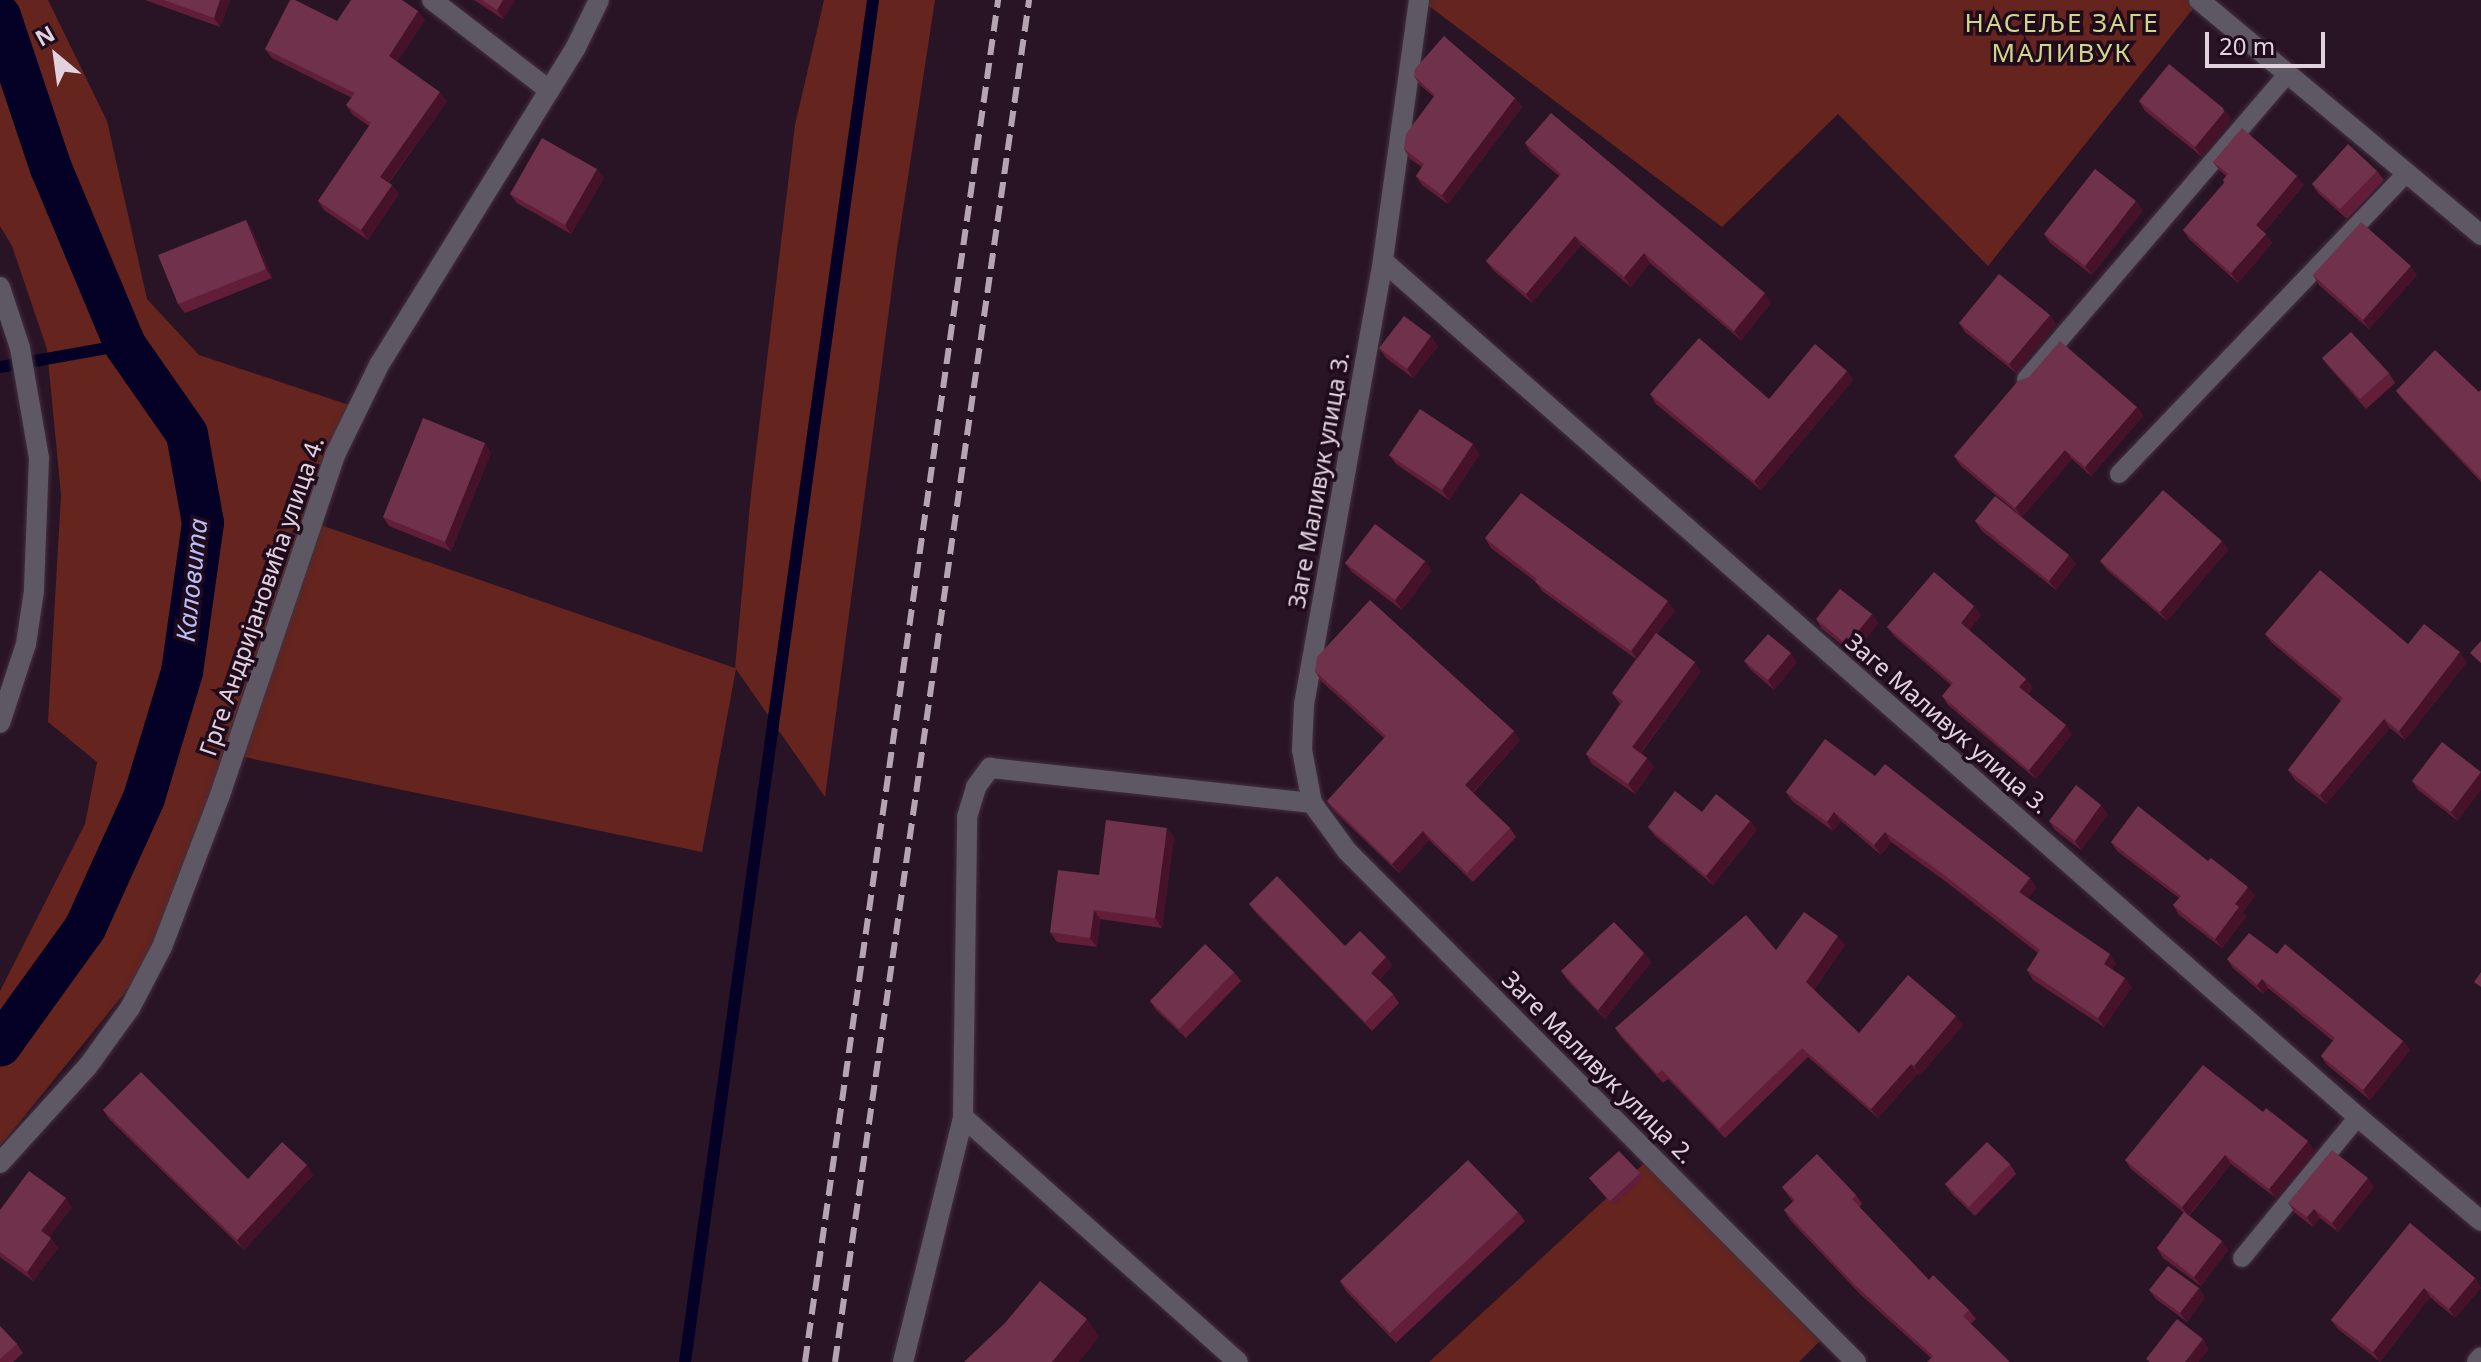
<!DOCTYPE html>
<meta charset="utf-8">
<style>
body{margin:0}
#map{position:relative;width:2481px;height:1362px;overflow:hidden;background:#291425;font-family:"Noto Sans",sans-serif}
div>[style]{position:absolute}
.green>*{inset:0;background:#65241d}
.stream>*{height:12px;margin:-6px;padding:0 6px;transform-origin:6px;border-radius:6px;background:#050025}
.canal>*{height:42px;margin:-21px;padding:0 21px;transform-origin:21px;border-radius:21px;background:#050025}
.roads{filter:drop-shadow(0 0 2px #432f3f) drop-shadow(0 0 2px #432f3f)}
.service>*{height:18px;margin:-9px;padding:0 9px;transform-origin:9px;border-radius:9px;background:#5e5864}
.minor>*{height:20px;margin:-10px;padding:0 10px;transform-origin:10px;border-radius:10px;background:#5e5864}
.rail>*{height:6px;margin-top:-3px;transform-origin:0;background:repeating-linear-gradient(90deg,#b5a4b1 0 16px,transparent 0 24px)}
.wall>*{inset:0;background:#621e39}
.shaded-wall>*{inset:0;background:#45122a}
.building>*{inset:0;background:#6f314b}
span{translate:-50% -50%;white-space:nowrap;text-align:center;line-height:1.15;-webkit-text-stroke:7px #1f0b1c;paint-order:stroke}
.street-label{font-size:24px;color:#e1d2dd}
.neighbourhood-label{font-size:26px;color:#d1d588;letter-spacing:2px}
.water-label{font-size:26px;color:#b8bff9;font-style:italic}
.north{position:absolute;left:16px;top:16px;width:80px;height:80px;-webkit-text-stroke:6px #1f0b1c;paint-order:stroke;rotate:331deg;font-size:22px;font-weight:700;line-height:32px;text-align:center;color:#e1d2dd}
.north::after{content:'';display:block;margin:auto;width:28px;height:36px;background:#e1d2dd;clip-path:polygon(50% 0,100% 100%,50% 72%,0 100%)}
.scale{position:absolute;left:2205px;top:32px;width:120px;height:36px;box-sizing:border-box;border:4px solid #e1d2dd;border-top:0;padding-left:10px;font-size:24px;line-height:28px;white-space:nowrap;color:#e1d2dd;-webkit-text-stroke:6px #1f0b1c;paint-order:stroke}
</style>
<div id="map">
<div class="green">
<i style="clip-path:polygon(0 0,48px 0,107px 121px,147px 299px,199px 355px,358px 408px,312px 522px,735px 668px,751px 494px,795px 125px,824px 0,935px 0,897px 249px,825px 797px,736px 669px,702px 852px,234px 755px,162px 947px,0 1146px,0 991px,85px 824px,97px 762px,48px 722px,61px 495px,47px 349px,12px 246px,0 226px)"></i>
<i style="clip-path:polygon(1421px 0,2200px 0,1988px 266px,1838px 114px,1722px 227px)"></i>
<i style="clip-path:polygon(1651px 1157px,1826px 1335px,1799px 1362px,1429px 1362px)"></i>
</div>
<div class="stream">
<i style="left:0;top:367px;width:127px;rotate:-10deg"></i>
<i style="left:685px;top:1362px;width:1375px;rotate:-82.14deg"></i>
</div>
<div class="canal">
<i style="left:0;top:16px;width:160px;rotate:71.5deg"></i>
<i style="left:51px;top:168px;width:192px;rotate:67.3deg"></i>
<i style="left:125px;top:345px;width:108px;rotate:55.1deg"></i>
<i style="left:187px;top:434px;width:90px;rotate:79.8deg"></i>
<i style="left:203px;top:523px;width:150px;rotate:98deg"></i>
<i style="left:182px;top:672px;width:132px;rotate:106.8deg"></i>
<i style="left:144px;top:798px;width:143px;rotate:114.4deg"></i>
<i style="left:85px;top:928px;width:145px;rotate:125.8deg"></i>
</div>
<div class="roads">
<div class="service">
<i style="left:2026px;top:379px;width:401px;rotate:-49.4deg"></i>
<i style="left:2119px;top:474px;width:417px;rotate:-46.3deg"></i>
<i style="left:2242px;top:1258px;width:183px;rotate:-50.6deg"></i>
</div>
<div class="minor">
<i style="left:432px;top:0;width:148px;rotate:37.6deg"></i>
<i style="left:1419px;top:0;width:263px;rotate:97.9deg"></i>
<i style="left:1383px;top:261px;width:450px;rotate:100.1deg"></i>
<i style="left:1304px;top:704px;width:46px;rotate:92.5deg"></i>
<i style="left:1302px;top:750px;width:54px;rotate:79.3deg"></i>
<i style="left:1312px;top:803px;width:59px;rotate:53.9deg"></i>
<i style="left:1347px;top:851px;width:721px;rotate:45.11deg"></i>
<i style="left:2199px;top:0;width:367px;rotate:39.8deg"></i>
<i style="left:1383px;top:261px;width:1297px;rotate:41.28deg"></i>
<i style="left:2358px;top:1117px;width:161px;rotate:40.2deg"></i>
<i style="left:0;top:287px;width:64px;rotate:71.8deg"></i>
<i style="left:20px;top:348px;width:112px;rotate:80.2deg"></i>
<i style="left:39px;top:458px;width:133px;rotate:92.2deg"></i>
<i style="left:34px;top:591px;width:54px;rotate:98.6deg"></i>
<i style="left:26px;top:644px;width:83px;rotate:108.2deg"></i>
<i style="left:963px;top:1117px;width:368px;rotate:41.7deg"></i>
<i style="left:0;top:1163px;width:131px;rotate:-47.8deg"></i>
<i style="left:88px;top:1066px;width:72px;rotate:-54.1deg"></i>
<i style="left:130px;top:1008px;width:69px;rotate:-62.3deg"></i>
<i style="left:162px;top:947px;width:160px;rotate:-69.1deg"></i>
<i style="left:219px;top:798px;width:362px;rotate:-71.3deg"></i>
<i style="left:335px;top:455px;width:100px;rotate:-63.9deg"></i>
<i style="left:379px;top:365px;width:374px;rotate:-58.2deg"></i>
<i style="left:576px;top:47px;width:52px;rotate:-63.9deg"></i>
<i style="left:903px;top:1362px;width:252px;rotate:-76.2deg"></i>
<i style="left:963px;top:1117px;width:300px;rotate:-89.2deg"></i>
<i style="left:967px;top:817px;width:31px;rotate:-73deg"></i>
<i style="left:976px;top:787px;width:24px;rotate:-54deg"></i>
<i style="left:990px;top:768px;width:324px;rotate:6.2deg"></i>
<i style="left:2477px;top:1362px;width:6px;rotate:-51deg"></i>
</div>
</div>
<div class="rail">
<i style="left:805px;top:1362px;width:1376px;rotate:-81.93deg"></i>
<i style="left:835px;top:1362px;width:1376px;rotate:-81.89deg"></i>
</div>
<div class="wall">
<i style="clip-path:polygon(145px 0,230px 0,220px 27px)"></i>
<i style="clip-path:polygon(474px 0,515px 0,503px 19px)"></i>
<i style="clip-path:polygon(418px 11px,425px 20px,397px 62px,447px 101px,389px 183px,392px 185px,399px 194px,368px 240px,324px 210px,318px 201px,369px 126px,353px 115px,346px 105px,352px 98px,272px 58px,265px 49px,337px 21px)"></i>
<i style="clip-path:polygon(1414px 76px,1515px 98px,1522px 107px,1448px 204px,1422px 185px,1416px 176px,1422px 167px,1410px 159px,1404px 149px,1434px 97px,1420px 85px)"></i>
<i style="clip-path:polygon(2139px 101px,2230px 117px,2230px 122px,2201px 156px,2145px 111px)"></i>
<i style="clip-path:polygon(1525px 143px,1771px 303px,1741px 340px,1650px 263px,1631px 287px,1581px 245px,1532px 303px,1493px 270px,1486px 261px,1559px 176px,1531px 153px)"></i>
<i style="clip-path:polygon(2213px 162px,2304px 185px,2264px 232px,2272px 243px,2238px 283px,2189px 239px,2183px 230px,2224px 183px,2223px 180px,2226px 176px,2220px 171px)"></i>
<i style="clip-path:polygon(597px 169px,604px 178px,571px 234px,517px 203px,510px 194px)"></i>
<i style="clip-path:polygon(2377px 171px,2384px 180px,2347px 219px,2318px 193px,2312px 184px)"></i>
<i style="clip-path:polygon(2143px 210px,2092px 275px,2050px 243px,2044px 234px)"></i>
<i style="clip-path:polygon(252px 229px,272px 278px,185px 313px,178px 304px)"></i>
<i style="clip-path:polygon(2313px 275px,2417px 275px,2369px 329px,2319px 285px)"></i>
<i style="clip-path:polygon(2050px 315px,2056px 324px,2016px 373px,1965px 332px,1959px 323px)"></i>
<i style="clip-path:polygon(1438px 346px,1413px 378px,1386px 358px,1379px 348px)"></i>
<i style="clip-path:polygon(2322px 358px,2389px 373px,2395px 383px,2366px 409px,2329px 367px)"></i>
<i style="clip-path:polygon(1847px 371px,1853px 380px,1761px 490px,1656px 404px,1650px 394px,1769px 399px)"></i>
<i style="clip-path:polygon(2481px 390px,2481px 482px,2403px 400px,2396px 391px,2479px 392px)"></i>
<i style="clip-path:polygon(2137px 407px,2143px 416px,2091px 476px,2072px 459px,2022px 517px,1961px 466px,1954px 456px)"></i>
<i style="clip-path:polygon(485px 443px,491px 453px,451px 551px,389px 526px,383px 517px)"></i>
<i style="clip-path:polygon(1480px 454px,1449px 500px,1396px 464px,1389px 455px)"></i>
<i style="clip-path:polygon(1975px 521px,2069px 555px,2076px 564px,2056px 590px,1982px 531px)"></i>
<i style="clip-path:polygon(1485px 538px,1675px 611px,1657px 634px,1701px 671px,1641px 753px,1647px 758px,1654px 767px,1635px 794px,1592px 764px,1586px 754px,1620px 704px,1612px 693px,1636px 659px,1542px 591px,1536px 582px,1491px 548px)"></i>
<i style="clip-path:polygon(2222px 541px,2228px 550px,2167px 621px,2107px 570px,2100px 561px)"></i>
<i style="clip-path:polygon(1425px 561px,1432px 570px,1402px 610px,1352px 572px,1345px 563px)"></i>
<i style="clip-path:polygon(1974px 606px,1981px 615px,1969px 630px,2026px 679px,2033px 688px,2028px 694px,2072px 734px,2036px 779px,1948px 705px,1942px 696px,1951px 685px,1894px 636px,1887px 627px)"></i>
<i style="clip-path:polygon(1872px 614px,1878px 623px,1854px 654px,1822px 629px,1816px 619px)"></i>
<i style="clip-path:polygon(2265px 634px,2408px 644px,2467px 662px,2405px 740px,2390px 728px,2326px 804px,2295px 780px,2288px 770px,2341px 701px,2272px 643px)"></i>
<i style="clip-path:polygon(1744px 661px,1797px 662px,1774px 690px,1751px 670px)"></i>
<i style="clip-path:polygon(1315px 671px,1520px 740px,1473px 793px,1510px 828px,1516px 837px,1473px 882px,1429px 840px,1399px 873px,1333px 810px,1327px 801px,1384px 738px,1321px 681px)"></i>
<i style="clip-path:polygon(2442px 742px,2458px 821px,2418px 790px,2412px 781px)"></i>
<i style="clip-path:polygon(1875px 776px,2030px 878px,2036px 888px,2028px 898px,2116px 963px,2112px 969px,2132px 987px,2104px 1027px,2033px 980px,2027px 970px,2038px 953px,1945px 881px,1891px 842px,1881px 855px,1841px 821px,1833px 831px,1792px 801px,1786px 792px)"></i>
<i style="clip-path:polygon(1702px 812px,1750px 821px,1757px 830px,1713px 885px,1655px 836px,1648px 827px)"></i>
<i style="clip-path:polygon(2108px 814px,2081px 850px,2055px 830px,2049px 821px)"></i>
<i style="clip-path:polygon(1174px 837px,1162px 928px,1100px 919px,1097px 947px,1057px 942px,1050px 932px,1099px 875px)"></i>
<i style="clip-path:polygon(2111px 842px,2208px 861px,2255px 896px,2243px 912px,2246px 917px,2222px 948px,2179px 915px,2173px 905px,2179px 898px,2117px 851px)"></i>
<i style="clip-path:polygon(1249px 904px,1345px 946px,1386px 957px,1392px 966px,1379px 980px,1393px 994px,1399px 1003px,1372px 1031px,1256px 913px)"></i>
<i style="clip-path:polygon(1845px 945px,1814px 990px,1859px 1033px,1963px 1025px,1920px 1075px,1918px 1073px,1878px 1118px,1808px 1057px,1725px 1138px,1668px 1079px,1663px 1083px,1621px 1037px,1615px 1028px,1776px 950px)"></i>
<i style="clip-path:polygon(1644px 953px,1651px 962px,1605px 1019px,1568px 981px,1561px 971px)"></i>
<i style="clip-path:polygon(2227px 959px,2403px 1041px,2410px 1050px,2370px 1100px,2327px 1065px,2321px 1056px,2333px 1041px,2268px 988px,2263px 994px,2233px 968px)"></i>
<i style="clip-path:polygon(1234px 972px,1241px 981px,1186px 1038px,1156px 1010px,1150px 1001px)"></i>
<i style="clip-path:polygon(103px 1110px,248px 1179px,313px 1175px,244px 1250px,109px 1119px)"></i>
<i style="clip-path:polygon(2263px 1112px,2315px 1151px,2276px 1198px,2231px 1164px,2189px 1216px,2222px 1241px,2228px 1250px,2201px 1286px,2163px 1258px,2157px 1248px,2184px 1213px,2131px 1169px,2125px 1160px)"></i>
<i style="clip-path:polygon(2010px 1164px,2016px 1174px,1975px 1216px,1952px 1194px,1945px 1184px)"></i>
<i style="clip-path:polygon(1640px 1173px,1643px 1178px,1613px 1206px,1589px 1178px)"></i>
<i style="clip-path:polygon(1782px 1187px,1856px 1195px,1862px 1204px,1859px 1207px,1929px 1280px,1969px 1310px,1976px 1319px,1931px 1358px,1861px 1295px,1790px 1220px,1784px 1210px,1793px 1202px)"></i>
<i style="clip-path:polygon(2374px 1187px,2338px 1232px,2320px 1218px,2313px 1227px,2295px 1213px,2288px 1203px)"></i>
<i style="clip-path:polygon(72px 1207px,49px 1237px,58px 1248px,33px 1281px,0 1257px,0 1210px)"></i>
<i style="clip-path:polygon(1518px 1212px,1525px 1221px,1396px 1343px,1346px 1291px,1340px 1281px)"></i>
<i style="clip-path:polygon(2410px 1223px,2475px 1278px,2481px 1288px,2455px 1318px,2430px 1297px,2380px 1362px,2338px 1329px,2331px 1320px)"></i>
<i style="clip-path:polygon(2199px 1288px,2205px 1298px,2187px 1322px,2156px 1299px,2149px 1290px)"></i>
<i style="clip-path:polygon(0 1326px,17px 1344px,23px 1353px,13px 1362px,0 1362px)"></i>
</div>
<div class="shaded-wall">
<i style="clip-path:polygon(220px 0,230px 0,220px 27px,214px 18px)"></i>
<i style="clip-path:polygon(503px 0,515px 0,503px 19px,497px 10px)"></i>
<i style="clip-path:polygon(418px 11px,425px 20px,395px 65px,389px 56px)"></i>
<i style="clip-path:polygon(440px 92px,447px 101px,386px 186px,380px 177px)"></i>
<i style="clip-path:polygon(1515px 98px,1522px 107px,1448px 204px,1442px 195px)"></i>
<i style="clip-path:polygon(2223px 108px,2230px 117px,2230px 122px,2201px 156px,2195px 147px)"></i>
<i style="clip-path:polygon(597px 169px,604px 178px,571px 234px,565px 225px)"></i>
<i style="clip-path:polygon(2297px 176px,2304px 185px,2262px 234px,2256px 225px)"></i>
<i style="clip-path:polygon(392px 185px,399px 194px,368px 240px,361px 230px)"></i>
<i style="clip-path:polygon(2136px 201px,2143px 210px,2092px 275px,2085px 266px)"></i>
<i style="clip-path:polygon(246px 220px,252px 229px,272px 278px,266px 269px)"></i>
<i style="clip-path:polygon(2266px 234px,2272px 243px,2238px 283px,2231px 273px)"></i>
<i style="clip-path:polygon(1575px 236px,1581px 245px,1532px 303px,1526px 294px)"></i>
<i style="clip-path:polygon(1644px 253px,1650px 263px,1631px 287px,1624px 277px)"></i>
<i style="clip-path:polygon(2411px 266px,2417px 275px,2369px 329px,2363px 320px)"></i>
<i style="clip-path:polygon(1765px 293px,1771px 303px,1741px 340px,1734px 331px)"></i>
<i style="clip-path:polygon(2050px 315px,2056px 324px,2016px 373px,2009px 364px)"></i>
<i style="clip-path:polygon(1431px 336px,1438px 346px,1413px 378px,1407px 369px)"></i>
<i style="clip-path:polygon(1847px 371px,1853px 380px,1761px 490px,1754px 481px)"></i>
<i style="clip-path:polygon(2137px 407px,2143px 416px,2091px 476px,2085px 467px)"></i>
<i style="clip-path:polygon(485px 443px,491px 453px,451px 551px,445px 542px)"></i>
<i style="clip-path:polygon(1473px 444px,1480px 454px,1449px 500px,1442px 490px)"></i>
<i style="clip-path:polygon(2065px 450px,2072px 459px,2022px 517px,2015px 508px)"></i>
<i style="clip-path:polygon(2222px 541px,2228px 550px,2167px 621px,2160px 612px)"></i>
<i style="clip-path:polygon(2069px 555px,2076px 564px,2056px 590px,2049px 581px)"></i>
<i style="clip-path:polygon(1425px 561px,1432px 570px,1402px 610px,1395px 600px)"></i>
<i style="clip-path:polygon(1668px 601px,1675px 611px,1638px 660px,1631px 651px)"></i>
<i style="clip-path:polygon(1974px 606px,1981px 615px,1967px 632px,1961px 623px)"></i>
<i style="clip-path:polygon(1872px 614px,1878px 623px,1854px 654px,1847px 645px)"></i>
<i style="clip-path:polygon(2460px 652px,2467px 662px,2405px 740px,2399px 731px)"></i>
<i style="clip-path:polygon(1791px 653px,1797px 662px,1774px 690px,1768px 680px)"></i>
<i style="clip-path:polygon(1695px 662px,1701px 671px,1638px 756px,1632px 747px)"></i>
<i style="clip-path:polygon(2026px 679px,2033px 688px,2026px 697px,2019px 687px)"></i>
<i style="clip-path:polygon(2384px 719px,2390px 728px,2326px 804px,2320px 795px)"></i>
<i style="clip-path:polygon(2066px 725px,2072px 734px,2036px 779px,2029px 770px)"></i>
<i style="clip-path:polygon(1514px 731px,1520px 740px,1471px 794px,1465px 785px)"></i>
<i style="clip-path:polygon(1647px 758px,1654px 767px,1635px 794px,1628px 784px)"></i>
<i style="clip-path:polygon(2481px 772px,2481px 790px,2458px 821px,2451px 812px)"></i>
<i style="clip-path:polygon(2101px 805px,2108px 814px,2081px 850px,2075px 841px)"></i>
<i style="clip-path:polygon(1834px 812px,1841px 821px,1833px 831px,1827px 822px)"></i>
<i style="clip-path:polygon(1750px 821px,1757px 830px,1713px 885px,1706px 876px)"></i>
<i style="clip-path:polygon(1167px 828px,1174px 837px,1162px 928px,1155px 918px)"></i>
<i style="clip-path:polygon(1423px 831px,1429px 840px,1399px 873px,1392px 864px)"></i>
<i style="clip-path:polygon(1885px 832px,1891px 842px,1881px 855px,1874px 845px)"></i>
<i style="clip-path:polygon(2030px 878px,2036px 888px,2025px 902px,2019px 892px)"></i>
<i style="clip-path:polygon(2248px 887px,2255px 896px,2243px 912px,2246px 917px,2222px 948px,2215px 939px,2235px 904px)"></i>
<i style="clip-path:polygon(1094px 910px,1100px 919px,1097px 947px,1090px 938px)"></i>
<i style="clip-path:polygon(1838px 936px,1845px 945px,1813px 991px,1806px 982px)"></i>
<i style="clip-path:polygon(1644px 953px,1651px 962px,1605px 1019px,1598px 1010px)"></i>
<i style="clip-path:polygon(2110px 954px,2116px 963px,2110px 973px,2104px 964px)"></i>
<i style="clip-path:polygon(1386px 957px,1392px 966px,1377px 982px,1371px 973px)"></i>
<i style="clip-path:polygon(2125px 978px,2132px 987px,2104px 1027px,2098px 1018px)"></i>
<i style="clip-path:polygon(2262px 979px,2268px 988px,2263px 994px,2257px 985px)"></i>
<i style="clip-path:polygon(1956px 1016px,1963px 1025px,1920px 1075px,1914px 1066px)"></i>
<i style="clip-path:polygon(2403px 1041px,2410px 1050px,2370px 1100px,2363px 1090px)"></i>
<i style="clip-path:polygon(1911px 1064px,1918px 1073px,1878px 1118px,1871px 1109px)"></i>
<i style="clip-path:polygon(2308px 1141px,2315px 1151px,2276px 1198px,2269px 1189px)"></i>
<i style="clip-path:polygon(2225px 1155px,2231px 1164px,2188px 1216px,2182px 1207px)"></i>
<i style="clip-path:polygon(307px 1165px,313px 1175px,244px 1250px,237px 1240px)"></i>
<i style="clip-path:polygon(2368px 1178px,2374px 1187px,2338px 1232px,2332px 1223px)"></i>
<i style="clip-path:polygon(66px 1198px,72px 1207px,47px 1240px,41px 1231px)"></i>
<i style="clip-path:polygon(2314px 1209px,2320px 1218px,2313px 1227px,2307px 1217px)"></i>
<i style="clip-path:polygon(51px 1238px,58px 1248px,33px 1281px,27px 1272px)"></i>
<i style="clip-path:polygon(2222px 1241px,2228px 1250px,2201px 1286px,2194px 1277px)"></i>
<i style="clip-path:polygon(2475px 1278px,2481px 1288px,2455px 1318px,2449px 1309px)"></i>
<i style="clip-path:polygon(2199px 1288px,2205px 1298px,2187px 1322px,2180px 1313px)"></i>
<i style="clip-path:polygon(2424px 1288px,2430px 1297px,2380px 1362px,2373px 1352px)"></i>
<i style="clip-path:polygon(1087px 1319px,1099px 1337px,1079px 1362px,1052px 1362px)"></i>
<i style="clip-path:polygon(2203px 1339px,2209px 1349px,2199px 1362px,2185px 1362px)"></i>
</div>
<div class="building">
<i style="clip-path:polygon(164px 0,220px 0,214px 18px)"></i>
<i style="clip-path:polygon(290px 0,295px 0,337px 21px,351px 0,402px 0,418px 11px,389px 56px,440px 92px,380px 177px,392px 185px,361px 230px,318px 201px,371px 123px,346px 105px,355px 93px,265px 49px)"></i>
<i style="clip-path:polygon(482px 0,503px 0,497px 10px)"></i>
<i style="clip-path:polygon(1444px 36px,1515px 98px,1442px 195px,1416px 176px,1424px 164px,1404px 149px,1406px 134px,1435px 95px,1414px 76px,1415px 69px)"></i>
<i style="clip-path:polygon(2169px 64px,2223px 108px,2224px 112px,2195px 147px,2139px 101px)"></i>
<i style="clip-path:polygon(1551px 113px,1765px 293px,1734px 331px,1644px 253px,1624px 277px,1575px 236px,1526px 294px,1486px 261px,1561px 174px,1525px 143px)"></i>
<i style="clip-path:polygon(2242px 128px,2297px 176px,2256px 225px,2266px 234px,2231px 273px,2183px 230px,2225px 182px,2223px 180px,2228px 174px,2213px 162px)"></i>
<i style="clip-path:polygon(542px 138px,597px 169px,565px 225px,510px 194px)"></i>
<i style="clip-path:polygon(2348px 144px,2377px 171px,2340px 209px,2312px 184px)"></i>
<i style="clip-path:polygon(2095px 169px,2136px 201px,2085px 266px,2044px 234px)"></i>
<i style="clip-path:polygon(246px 220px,266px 269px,178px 304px,158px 255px)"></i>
<i style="clip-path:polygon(2361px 222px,2411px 266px,2363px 320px,2313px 275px)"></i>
<i style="clip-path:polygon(1999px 274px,2050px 315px,2009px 364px,1959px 323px)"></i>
<i style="clip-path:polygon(1404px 316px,1431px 336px,1407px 369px,1379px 348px)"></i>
<i style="clip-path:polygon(2351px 332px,2389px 373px,2360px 399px,2322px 358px)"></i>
<i style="clip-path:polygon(1699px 338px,1769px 399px,1815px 344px,1847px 371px,1754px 481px,1650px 394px)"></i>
<i style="clip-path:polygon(2060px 341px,2137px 407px,2085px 467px,2065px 450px,2015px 508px,1954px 456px,2018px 381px,2029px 377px)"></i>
<i style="clip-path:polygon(2435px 350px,2479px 392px,2481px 390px,2481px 479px,2396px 391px)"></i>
<i style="clip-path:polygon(1420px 409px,1473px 444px,1442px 490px,1389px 455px)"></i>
<i style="clip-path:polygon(423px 418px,485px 443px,445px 542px,383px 517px)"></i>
<i style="clip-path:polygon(2163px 490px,2222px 541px,2160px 612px,2100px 561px)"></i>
<i style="clip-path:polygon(1521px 493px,1668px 601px,1631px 651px,1535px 582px,1537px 579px,1485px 538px)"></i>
<i style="clip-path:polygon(1995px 496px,2069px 555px,2049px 581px,1975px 521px)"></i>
<i style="clip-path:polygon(1375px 524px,1425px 561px,1395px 600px,1345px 563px)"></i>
<i style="clip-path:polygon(2320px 570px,2408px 644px,2424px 624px,2460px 652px,2399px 731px,2384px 719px,2320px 795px,2288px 770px,2343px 698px,2265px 634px)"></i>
<i style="clip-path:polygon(1934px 572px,1974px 606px,1961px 623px,2026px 679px,2019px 687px,2066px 725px,2029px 770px,1942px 696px,1953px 683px,1887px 627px)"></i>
<i style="clip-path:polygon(1840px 589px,1872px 614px,1847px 645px,1816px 619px)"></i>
<i style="clip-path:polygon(1370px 600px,1514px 731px,1465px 785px,1510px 828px,1467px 873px,1423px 831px,1392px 864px,1327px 801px,1386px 736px,1315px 671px,1317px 657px)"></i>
<i style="clip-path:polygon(1656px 633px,1695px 662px,1632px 747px,1647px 758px,1628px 784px,1586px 754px,1623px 701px,1612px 693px)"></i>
<i style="clip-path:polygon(1768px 634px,1791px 653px,1768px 680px,1744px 661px)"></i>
<i style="clip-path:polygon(2481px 641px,2481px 663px,2470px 653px)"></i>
<i style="clip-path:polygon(1825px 739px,1875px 776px,1885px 764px,2030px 878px,2019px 892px,2110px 954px,2104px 964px,2125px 978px,2098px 1018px,2027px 970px,2040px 950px,1939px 871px,1885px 832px,1874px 845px,1834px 812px,1827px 822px,1786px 792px)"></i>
<i style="clip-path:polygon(2442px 742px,2481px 772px,2451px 812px,2412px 781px)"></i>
<i style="clip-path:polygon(2076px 785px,2101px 805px,2075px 841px,2049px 821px)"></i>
<i style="clip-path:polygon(1675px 791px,1702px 812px,1716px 794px,1750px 821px,1706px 876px,1648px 827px)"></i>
<i style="clip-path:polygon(2138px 806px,2208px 861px,2211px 858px,2248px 887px,2235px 904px,2239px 907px,2215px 939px,2173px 905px,2181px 896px,2111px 842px)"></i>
<i style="clip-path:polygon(1106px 820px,1167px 828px,1155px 918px,1094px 910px,1090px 938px,1050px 932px,1058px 870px,1099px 875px)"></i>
<i style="clip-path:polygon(1277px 876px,1345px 946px,1360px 931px,1386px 957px,1371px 973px,1393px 994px,1365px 1022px,1249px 904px)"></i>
<i style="clip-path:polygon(1804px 912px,1838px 936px,1806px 982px,1859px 1033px,1908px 975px,1956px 1016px,1914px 1066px,1911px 1064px,1871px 1109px,1802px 1048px,1719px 1129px,1662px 1070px,1657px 1074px,1615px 1028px,1746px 915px,1776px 950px)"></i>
<i style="clip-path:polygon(1614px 922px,1644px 953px,1598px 1010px,1561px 971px)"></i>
<i style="clip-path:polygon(2249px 933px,2277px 954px,2285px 944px,2403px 1041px,2363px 1090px,2321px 1056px,2335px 1038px,2262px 979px,2257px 985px,2227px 959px)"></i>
<i style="clip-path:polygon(1205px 944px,1234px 972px,1179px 1029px,1150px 1001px)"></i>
<i style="clip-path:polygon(2481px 972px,2481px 987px,2474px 982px)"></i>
<i style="clip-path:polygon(2203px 1065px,2263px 1112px,2266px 1108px,2308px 1141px,2269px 1189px,2225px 1155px,2182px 1207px,2125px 1160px)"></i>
<i style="clip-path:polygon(141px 1072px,248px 1179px,282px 1142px,307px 1165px,237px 1240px,103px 1110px)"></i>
<i style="clip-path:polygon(1987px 1142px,2010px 1164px,1969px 1207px,1945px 1184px)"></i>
<i style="clip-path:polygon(2332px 1150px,2368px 1178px,2332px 1223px,2314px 1209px,2307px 1217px,2288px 1203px)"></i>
<i style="clip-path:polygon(1619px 1151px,1640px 1173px,1610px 1201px,1589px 1178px)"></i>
<i style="clip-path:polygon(1817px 1154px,1856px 1195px,1852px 1199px,1929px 1280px,1933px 1275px,1969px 1310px,1963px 1316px,2010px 1362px,1927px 1362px,1933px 1356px,1855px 1285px,1784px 1210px,1795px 1200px,1782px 1187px)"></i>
<i style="clip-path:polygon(1468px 1160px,1518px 1212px,1390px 1333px,1340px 1281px)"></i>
<i style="clip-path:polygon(29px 1171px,66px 1198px,41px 1231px,51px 1238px,27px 1272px,0 1252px,0 1210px)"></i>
<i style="clip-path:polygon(2184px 1212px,2222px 1241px,2194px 1277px,2157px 1248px)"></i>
<i style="clip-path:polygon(2410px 1223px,2475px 1278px,2449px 1309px,2424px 1288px,2373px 1352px,2331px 1320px)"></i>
<i style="clip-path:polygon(2168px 1266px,2199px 1288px,2180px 1313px,2149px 1290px)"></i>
<i style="clip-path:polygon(1040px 1281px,1087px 1319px,1052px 1362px,964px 1362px,1005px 1323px)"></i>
<i style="clip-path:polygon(2177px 1319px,2203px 1339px,2185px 1362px,2150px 1362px,2146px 1359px)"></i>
<i style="clip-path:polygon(0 1326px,17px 1344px,0 1359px)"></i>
</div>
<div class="street-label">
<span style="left:1318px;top:480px;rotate:-80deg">Заге Маливук улица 3.</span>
<span style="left:261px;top:596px;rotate:-71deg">Грге Андријановића улица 4.</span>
<span style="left:1948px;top:723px;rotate:41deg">Заге Маливук улица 3.</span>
<span style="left:1599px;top:1067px;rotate:45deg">Заге Маливук улица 2.</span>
</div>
<div class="neighbourhood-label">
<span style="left:2062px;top:38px">НАСЕЉЕ ЗАГЕ<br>МАЛИВУК</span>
</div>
<div class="water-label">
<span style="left:192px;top:580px;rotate:-84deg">Каловита</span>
</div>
<div class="north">N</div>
<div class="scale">20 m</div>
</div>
